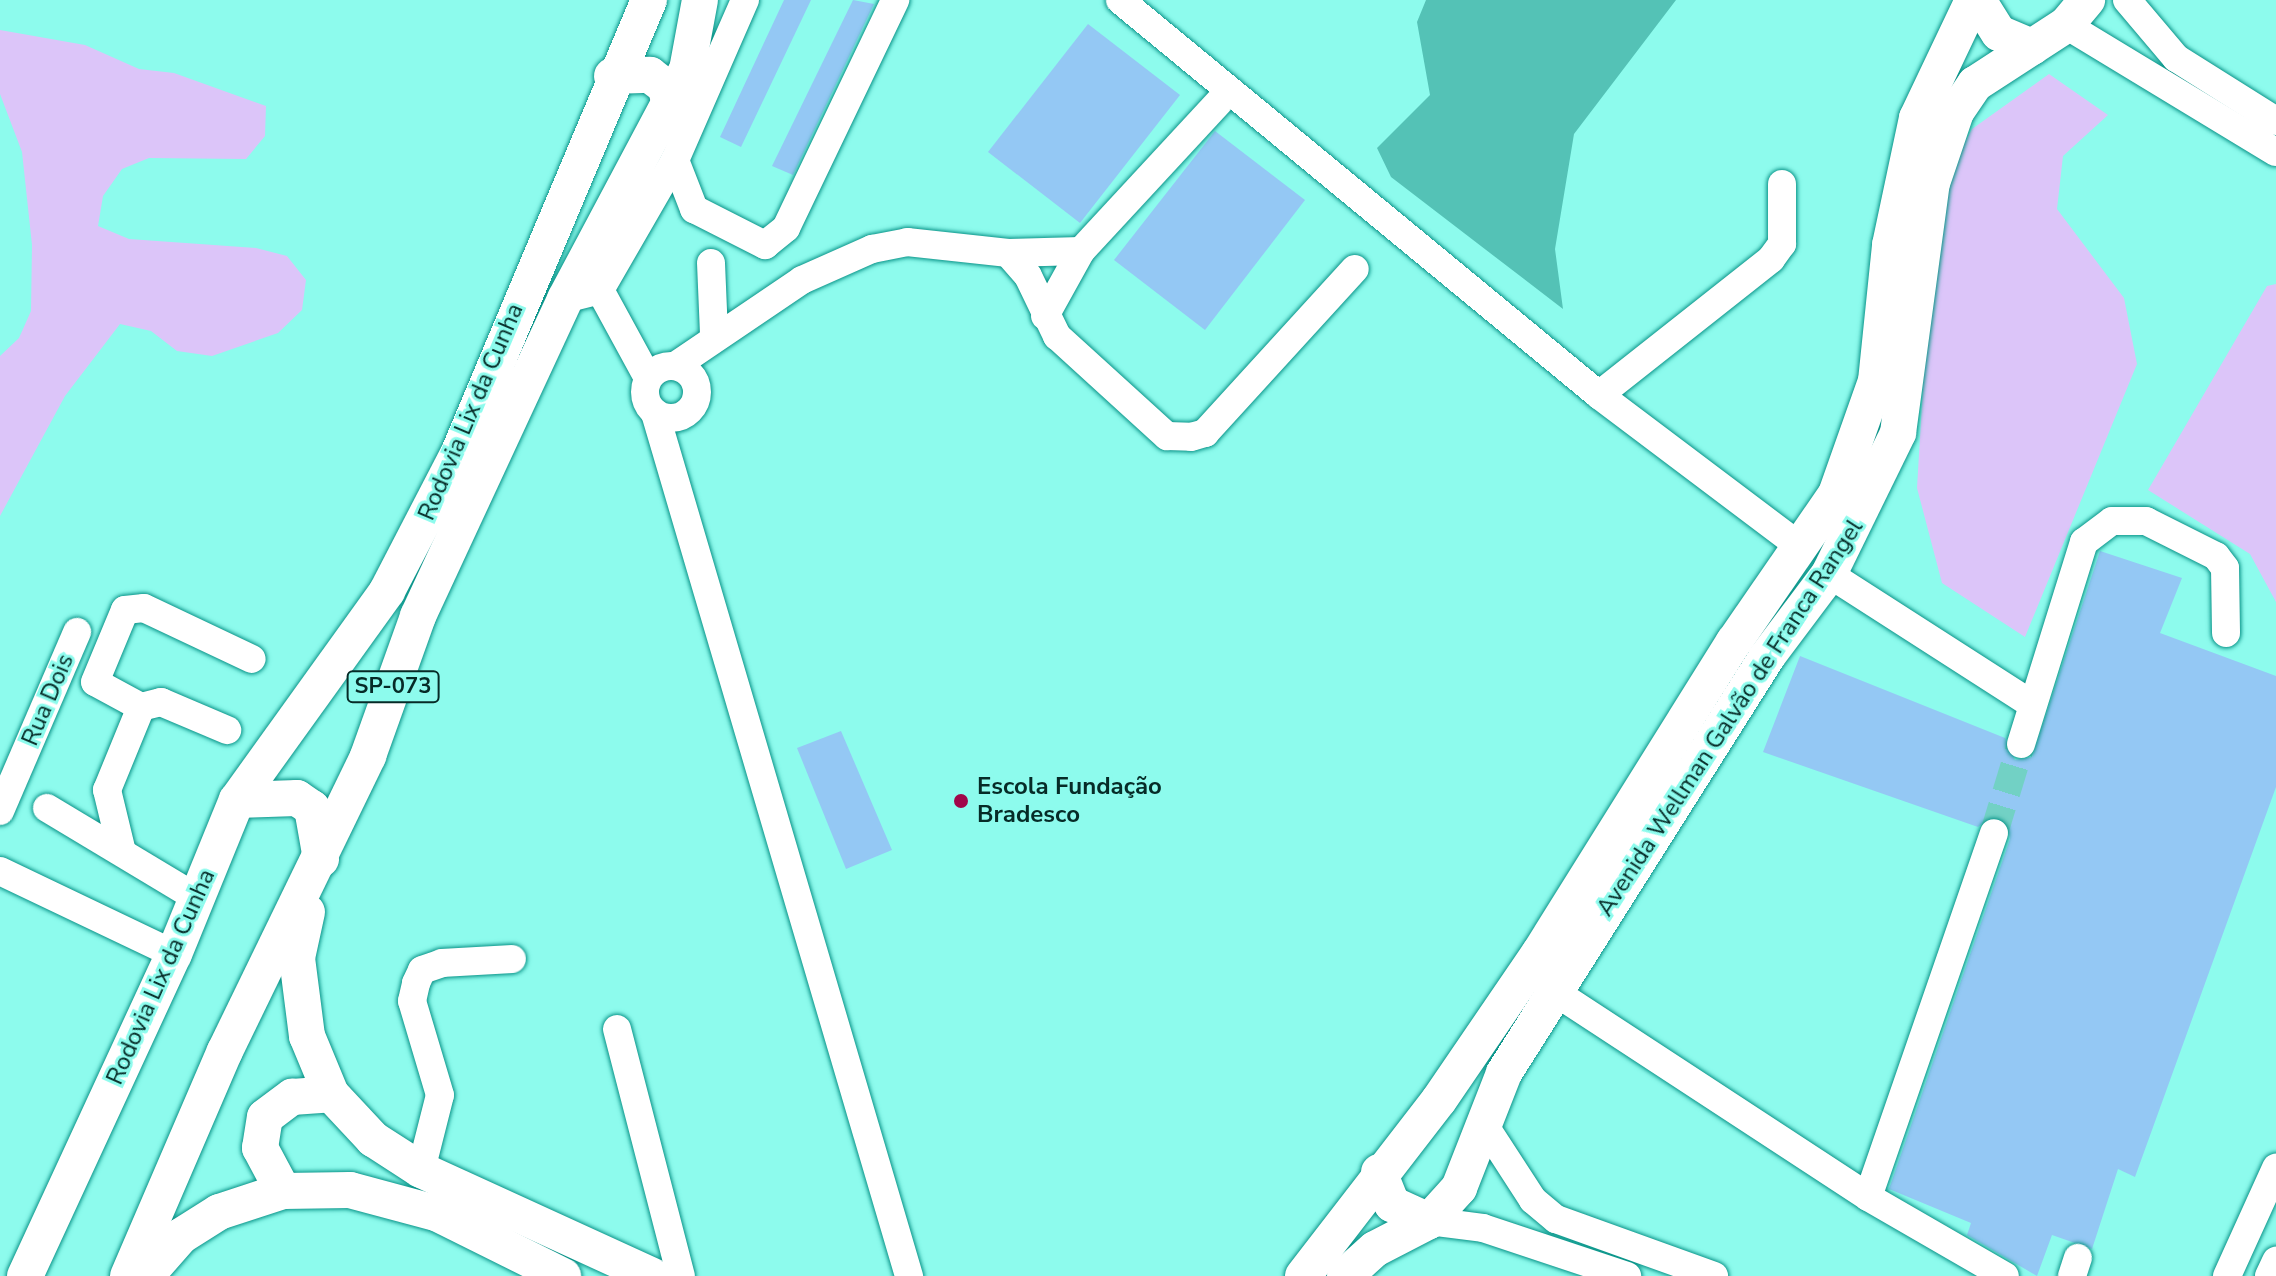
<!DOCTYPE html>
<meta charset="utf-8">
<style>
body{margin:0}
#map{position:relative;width:2276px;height:1276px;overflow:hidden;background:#8dfbed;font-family:"Nunito Sans",sans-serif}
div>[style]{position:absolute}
.green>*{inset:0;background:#dcc5f9}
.water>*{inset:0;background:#54c2b6}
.building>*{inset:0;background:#94c8f4}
.minor-tunnel>*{height:28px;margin-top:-14px;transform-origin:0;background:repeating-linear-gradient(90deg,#72d1c5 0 28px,transparent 0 42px)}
.roads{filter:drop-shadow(0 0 2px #099388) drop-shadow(0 0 2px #099388)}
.minor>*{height:28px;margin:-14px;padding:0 14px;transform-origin:14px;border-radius:14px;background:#fff}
.minor>.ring{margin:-14px;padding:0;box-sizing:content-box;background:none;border:28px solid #fff;border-radius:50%}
.major>*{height:36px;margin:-18px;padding:0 18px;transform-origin:18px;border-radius:18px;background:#fff}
.dots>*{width:22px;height:22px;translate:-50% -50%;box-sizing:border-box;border:4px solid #8dfbed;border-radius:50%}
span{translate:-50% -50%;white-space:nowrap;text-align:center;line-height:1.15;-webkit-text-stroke:6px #8dfbed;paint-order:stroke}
.shield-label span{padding:2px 6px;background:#8dfbed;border:2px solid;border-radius:6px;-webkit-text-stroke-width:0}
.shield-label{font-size:22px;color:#062b27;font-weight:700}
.street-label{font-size:24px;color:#062b27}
.poi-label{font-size:24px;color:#062b27;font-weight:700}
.left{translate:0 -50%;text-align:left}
</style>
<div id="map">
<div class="green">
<i style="clip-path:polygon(0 30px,85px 45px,139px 69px,174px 73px,266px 106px,265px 136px,246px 159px,149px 158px,122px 169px,103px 196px,98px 226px,129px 239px,256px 248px,287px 256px,306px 280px,302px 310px,278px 333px,212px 356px,177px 351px,151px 331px,120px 324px,65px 396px,0 516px,0 356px,19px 338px,31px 311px,32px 245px,22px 152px,0 94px)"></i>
<i style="clip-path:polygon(2049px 74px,2108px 115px,2063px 156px,2057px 209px,2124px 298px,2137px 364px,2025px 637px,1942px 583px,1917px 488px,1934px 200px,1972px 129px)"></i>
<i style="clip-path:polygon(2276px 284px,2276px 602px,2250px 554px,2148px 490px,2267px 286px)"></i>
</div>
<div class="water">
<i style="clip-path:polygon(1426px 0,1676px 0,1574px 134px,1555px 249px,1563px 309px,1391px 177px,1377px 148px,1430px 95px,1417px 22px)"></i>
</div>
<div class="building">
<i style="clip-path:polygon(784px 0,811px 0,741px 147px,720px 137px)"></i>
<i style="clip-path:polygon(853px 0,874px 4px,793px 175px,772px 166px)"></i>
<i style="clip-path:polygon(1088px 24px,1180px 95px,1080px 223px,988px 152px)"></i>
<i style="clip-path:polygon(1215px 131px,1305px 200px,1205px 330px,1114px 260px)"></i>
<i style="clip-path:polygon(2100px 551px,2182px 578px,2160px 633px,2276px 676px,2276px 787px,2135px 1177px,2118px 1169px,2092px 1249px,2052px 1235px,2037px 1276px,1967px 1235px,1971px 1223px,1889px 1189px,2010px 839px,2007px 823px,1992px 816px,1978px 827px,1763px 752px,1800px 656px,2005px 738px,2015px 760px,2032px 757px)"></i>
<i style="clip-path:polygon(841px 731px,892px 850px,846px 869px,797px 748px)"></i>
</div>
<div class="minor-tunnel">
<i style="left:1994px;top:833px;width:93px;rotate:-73.1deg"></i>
</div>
<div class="roads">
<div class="minor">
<i style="left:745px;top:0;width:175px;rotate:113.6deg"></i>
<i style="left:675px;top:160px;width:53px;rotate:68.8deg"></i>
<i style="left:694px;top:209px;width:80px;rotate:26.9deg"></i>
<i style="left:765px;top:245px;width:27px;rotate:-39deg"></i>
<i style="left:786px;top:228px;width:253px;rotate:-64.4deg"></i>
<i style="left:1120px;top:0;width:621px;rotate:39.51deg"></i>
<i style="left:1599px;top:395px;width:253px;rotate:37deg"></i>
<i style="left:2127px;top:0;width:76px;rotate:49.8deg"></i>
<i style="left:2176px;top:58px;width:118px;rotate:32.2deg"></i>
<i style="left:2066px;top:25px;width:245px;rotate:31.2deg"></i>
<i style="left:1008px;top:253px;width:30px;rotate:49deg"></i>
<i style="left:1028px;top:276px;width:67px;rotate:64.2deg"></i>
<i style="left:1057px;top:336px;width:149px;rotate:42.3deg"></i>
<i style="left:1167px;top:436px;width:24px;rotate:2deg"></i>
<i style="left:1191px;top:437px;width:15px;rotate:-16deg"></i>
<i style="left:1205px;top:433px;width:222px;rotate:-47.6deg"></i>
<i style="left:711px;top:263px;width:72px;rotate:87.6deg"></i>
<i style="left:600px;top:290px;width:100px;rotate:61.4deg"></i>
<i style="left:565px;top:299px;width:36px;rotate:-14deg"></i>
<i style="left:600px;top:290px;width:150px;rotate:-60deg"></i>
<i style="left:1045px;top:316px;width:74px;rotate:-61deg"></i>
<i class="ring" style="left:645px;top:366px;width:24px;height:24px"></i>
<i style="left:675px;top:366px;width:153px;rotate:-34.1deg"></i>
<i style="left:802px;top:280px;width:77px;rotate:-23.9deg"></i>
<i style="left:872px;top:249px;width:36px;rotate:-11deg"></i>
<i style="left:907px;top:242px;width:102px;rotate:6.2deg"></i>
<i style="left:1008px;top:253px;width:73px;rotate:-1.6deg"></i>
<i style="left:1081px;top:251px;width:203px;rotate:-47.2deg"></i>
<i style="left:1599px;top:395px;width:219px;rotate:-38.3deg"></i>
<i style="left:1771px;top:259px;width:19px;rotate:-54deg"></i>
<i style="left:1782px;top:244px;width:60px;rotate:-90deg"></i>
<i style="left:655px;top:413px;width:900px;rotate:73.6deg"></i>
<i style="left:1829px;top:574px;width:242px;rotate:32.7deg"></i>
<i style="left:141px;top:707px;width:52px;rotate:-151.5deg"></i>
<i style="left:95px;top:682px;width:78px;rotate:-67.4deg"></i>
<i style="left:125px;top:610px;width:19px;rotate:-6deg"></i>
<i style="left:144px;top:608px;width:119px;rotate:25.3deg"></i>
<i style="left:2021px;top:744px;width:212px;rotate:-72.7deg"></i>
<i style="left:2084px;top:542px;width:35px;rotate:-37deg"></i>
<i style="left:2112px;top:521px;width:34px"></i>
<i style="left:2146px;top:521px;width:78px;rotate:26.6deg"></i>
<i style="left:2216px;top:556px;width:15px;rotate:53deg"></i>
<i style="left:2225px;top:568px;width:65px;rotate:89.1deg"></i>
<i style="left:47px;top:808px;width:175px;rotate:31deg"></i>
<i style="left:0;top:811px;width:195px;rotate:-66.7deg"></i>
<i style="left:122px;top:852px;width:64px;rotate:-103.6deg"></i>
<i style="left:107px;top:790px;width:90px;rotate:-67.7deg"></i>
<i style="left:141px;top:707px;width:21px;rotate:-14deg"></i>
<i style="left:161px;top:702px;width:72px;rotate:23deg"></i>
<i style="left:0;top:871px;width:193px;rotate:25.5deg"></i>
<i style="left:1555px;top:992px;width:374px;rotate:33.2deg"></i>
<i style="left:1868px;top:1197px;width:158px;rotate:30deg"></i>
<i style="left:617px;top:1029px;width:255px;rotate:75.5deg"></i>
<i style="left:1485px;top:1126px;width:88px;rotate:57deg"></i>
<i style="left:1533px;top:1200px;width:30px;rotate:40deg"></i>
<i style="left:1556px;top:1219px;width:168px;rotate:19.8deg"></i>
<i style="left:421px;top:1170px;width:77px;rotate:-75.8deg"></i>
<i style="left:440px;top:1095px;width:98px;rotate:-106.6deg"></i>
<i style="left:412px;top:1001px;width:18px;rotate:-77deg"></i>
<i style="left:416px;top:983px;width:14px;rotate:-65deg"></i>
<i style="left:422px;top:970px;width:21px;rotate:-19deg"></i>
<i style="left:442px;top:963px;width:70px;rotate:-3.3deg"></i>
<i style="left:1868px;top:1197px;width:385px;rotate:-70.9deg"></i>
<i style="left:1429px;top:1221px;width:54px;rotate:7.4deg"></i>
<i style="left:1483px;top:1228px;width:152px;rotate:18.4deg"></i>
<i style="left:2072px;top:1276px;width:19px;rotate:-72deg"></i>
<i style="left:2227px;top:1276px;width:119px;rotate:-65.6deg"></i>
<i style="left:2269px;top:1276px;width:17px;rotate:-65deg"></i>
</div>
<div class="major">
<i style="left:1978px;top:0;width:39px;rotate:58deg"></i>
<i style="left:1999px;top:33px;width:36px;rotate:23deg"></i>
<i style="left:612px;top:76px;width:38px;rotate:-2deg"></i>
<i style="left:650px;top:75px;width:20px;rotate:37deg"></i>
<i style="left:666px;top:87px;width:16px;rotate:79deg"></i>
<i style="left:237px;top:800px;width:60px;rotate:-1.9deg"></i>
<i style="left:297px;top:798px;width:18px;rotate:34deg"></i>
<i style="left:312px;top:808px;width:52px;rotate:80deg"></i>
<i style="left:307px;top:912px;width:47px;rotate:102.3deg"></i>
<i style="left:297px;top:958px;width:79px;rotate:82.7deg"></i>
<i style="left:307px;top:1036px;width:63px;rotate:67.5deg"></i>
<i style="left:331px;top:1094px;width:62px;rotate:47deg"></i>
<i style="left:373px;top:1139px;width:57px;rotate:32.9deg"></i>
<i style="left:421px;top:1170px;width:254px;rotate:24.6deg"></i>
<i style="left:1379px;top:1172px;width:35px;rotate:68deg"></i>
<i style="left:1392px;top:1204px;width:41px;rotate:24.7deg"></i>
<i style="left:283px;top:1191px;width:49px;rotate:-118.1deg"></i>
<i style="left:260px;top:1148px;width:31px;rotate:-81deg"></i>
<i style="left:265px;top:1117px;width:34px;rotate:-37deg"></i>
<i style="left:292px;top:1097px;width:39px;rotate:-4deg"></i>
<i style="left:25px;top:1276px;width:355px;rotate:-65.2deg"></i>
<i style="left:174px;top:954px;width:166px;rotate:-67.8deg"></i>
<i style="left:237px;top:800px;width:257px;rotate:-54.3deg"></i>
<i style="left:387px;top:591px;width:157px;rotate:-62.6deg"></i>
<i style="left:459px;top:452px;width:490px;rotate:-67.2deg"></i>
<i style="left:128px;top:1276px;width:245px;rotate:-66.7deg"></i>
<i style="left:225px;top:1051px;width:328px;rotate:-64.1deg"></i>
<i style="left:368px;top:756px;width:149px;rotate:-70.3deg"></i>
<i style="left:418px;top:616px;width:349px;rotate:-65.1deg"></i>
<i style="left:565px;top:299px;width:259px;rotate:-62deg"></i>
<i style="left:687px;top:70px;width:71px;rotate:-79.5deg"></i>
<i style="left:146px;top:1276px;width:53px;rotate:-48.8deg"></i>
<i style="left:181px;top:1236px;width:45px;rotate:-32.3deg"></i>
<i style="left:219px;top:1212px;width:67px;rotate:-18.2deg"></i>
<i style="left:283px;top:1191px;width:67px;rotate:-0.9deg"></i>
<i style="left:350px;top:1190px;width:89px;rotate:15deg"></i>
<i style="left:436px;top:1213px;width:142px;rotate:26.4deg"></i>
<i style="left:1303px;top:1276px;width:222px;rotate:-52.3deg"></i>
<i style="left:1439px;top:1100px;width:179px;rotate:-55.7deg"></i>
<i style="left:1540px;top:952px;width:366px;rotate:-58deg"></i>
<i style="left:1734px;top:642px;width:180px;rotate:-55.4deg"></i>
<i style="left:1836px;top:494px;width:120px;rotate:-70.5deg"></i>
<i style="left:1876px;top:381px;width:137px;rotate:-84.1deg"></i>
<i style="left:1890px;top:245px;width:130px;rotate:-78deg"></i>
<i style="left:1917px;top:118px;width:131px;rotate:-64.6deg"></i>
<i style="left:1345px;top:1276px;width:40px;rotate:-42deg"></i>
<i style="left:1375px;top:1249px;width:61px;rotate:-27.4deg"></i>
<i style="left:1429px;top:1221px;width:45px;rotate:-47.7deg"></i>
<i style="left:1459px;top:1188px;width:123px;rotate:-68.6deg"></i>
<i style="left:1504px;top:1073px;width:491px;rotate:-57.7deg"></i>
<i style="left:1766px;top:658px;width:105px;rotate:-53.1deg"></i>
<i style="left:1829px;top:574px;width:157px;rotate:-63.9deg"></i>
<i style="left:1898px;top:433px;width:252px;rotate:-82.3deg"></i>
<i style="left:1932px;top:183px;width:75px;rotate:-71.3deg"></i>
<i style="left:1956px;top:112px;width:34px;rotate:-56deg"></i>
<i style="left:1975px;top:84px;width:108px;rotate:-33deg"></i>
<i style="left:2066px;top:25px;width:33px;rotate:-50deg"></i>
</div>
</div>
<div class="dots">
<i style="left:961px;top:801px;background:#a00649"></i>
</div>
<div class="shield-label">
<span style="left:393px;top:687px">SP-073</span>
</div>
<div class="street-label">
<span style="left:471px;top:412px;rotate:-67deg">Rodovia Lix da Cunha</span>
<span style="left:48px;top:700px;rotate:-67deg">Rua Dois</span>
<span style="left:1730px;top:718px;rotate:-57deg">Avenida Wellman Galvão de Franca Rangel</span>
<span style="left:161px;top:977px;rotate:-66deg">Rodovia Lix da Cunha</span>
</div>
<div class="poi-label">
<span class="left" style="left:977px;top:801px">Escola Fundação<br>Bradesco</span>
</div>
</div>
